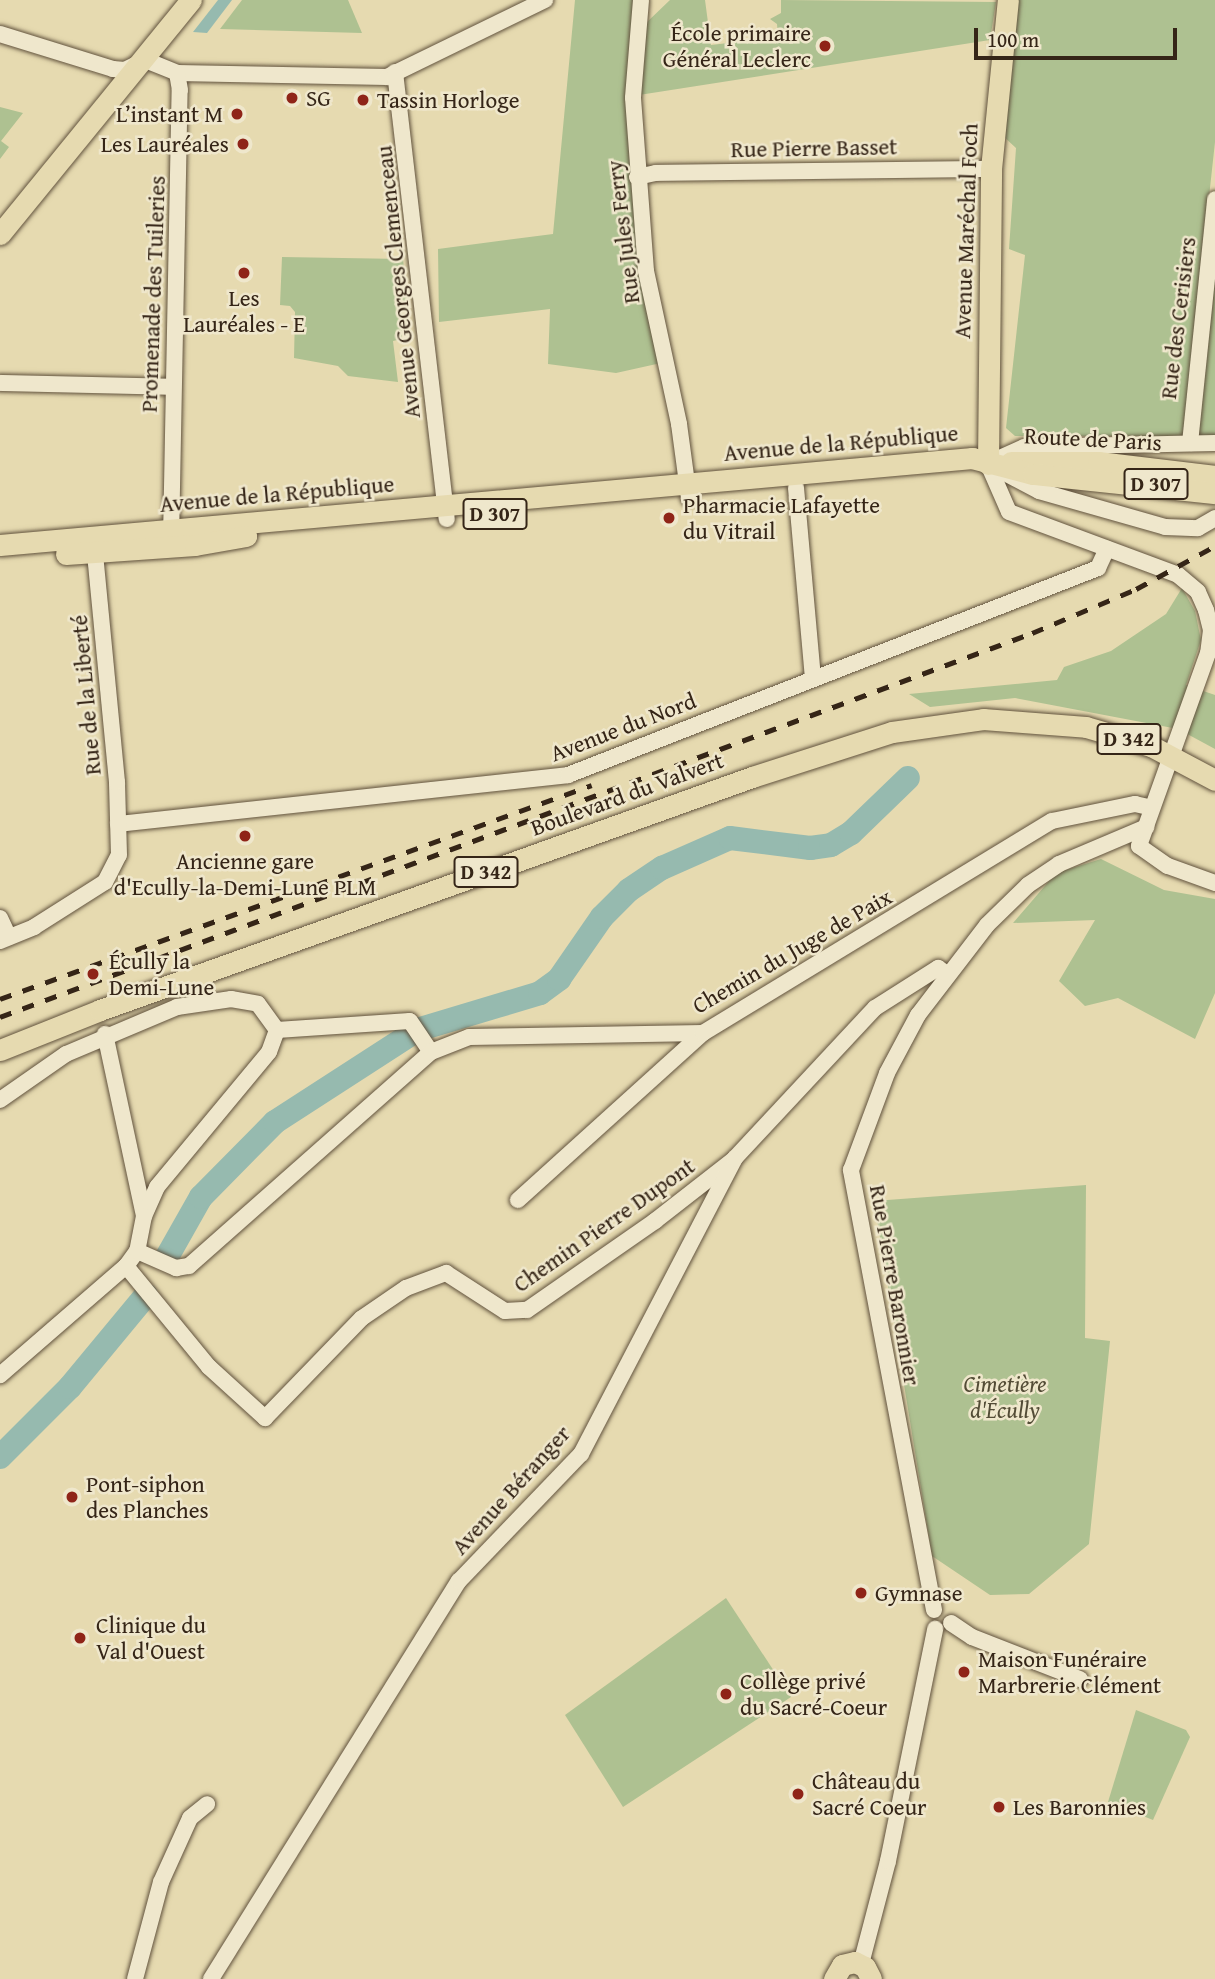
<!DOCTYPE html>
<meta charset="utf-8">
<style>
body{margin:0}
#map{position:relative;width:1215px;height:1979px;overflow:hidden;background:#e6dab0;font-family:"Gentium Book Plus",serif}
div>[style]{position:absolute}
.green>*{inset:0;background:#aec191}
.water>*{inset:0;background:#96baaf}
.river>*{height:24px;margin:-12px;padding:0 12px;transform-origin:12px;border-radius:12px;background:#96baaf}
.roads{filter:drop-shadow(0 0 2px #61523d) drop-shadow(0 0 2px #61523d)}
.minor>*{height:16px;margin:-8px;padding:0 8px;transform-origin:8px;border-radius:8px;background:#efe7cc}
.major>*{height:21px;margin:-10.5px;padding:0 10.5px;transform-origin:10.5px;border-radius:10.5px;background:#e6dab0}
.rail>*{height:4.5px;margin-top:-2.25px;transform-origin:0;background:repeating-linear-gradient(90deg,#352517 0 12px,transparent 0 24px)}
.dots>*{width:19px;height:19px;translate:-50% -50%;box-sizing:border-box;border:4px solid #efe7cc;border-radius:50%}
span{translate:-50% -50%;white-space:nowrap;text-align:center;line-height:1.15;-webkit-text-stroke:5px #efe7cc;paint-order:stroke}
.shield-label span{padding:2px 5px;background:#efe7cc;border:2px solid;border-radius:5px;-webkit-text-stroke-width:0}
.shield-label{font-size:21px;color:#352517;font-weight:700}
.poi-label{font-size:23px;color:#352517}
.right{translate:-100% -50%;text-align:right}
.left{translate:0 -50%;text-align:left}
.street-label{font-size:23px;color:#352517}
.park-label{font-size:23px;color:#534c36;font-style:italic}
.scale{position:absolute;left:974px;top:28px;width:203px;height:32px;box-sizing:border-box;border:4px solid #352517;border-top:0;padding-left:9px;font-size:21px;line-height:24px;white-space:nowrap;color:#352517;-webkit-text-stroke:5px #efe7cc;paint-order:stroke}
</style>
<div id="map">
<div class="green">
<i style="clip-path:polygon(242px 0,348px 0,362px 33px,220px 29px)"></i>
<i style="clip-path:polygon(575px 0,637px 0,630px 109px,661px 363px,616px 373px,548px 364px,550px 309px,439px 322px,438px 249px,553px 234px)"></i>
<i style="clip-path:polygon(670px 0,705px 0,711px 45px,778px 37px,777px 24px,770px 19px,781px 13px,781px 0,996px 2px,990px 40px,639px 95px,646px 23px)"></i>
<i style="clip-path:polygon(1016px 0,1215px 0,1215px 142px,1183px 436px,1015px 436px,1006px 428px,1025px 255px,1009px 249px,1016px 148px,1003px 136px)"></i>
<i style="clip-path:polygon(0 107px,23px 113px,1px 141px,9px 147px,0 159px)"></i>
<i style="clip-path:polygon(282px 257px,403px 259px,408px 304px,401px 305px,402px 339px,393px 341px,398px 382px,348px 376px,338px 366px,294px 358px,295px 312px,290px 306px,280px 305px)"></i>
<i style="clip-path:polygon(1215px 271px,1215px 439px,1197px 439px)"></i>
<i style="clip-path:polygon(1182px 588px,1195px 611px,1201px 640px,1186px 685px,1215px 695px,1215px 749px,1178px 729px,1015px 698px,930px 707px,909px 694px,1057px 680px,1064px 667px,1111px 651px,1166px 614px)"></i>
<i style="clip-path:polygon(1101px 859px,1164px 890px,1215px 899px,1215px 993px,1195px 1039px,1118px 998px,1085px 1006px,1059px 981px,1095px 920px,1013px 923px,1056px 873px)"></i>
<i style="clip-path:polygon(1086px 1185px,1085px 1338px,1110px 1341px,1089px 1544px,1029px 1594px,990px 1595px,932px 1556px,874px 1201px)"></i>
<i style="clip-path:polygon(726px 1598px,791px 1697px,623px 1807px,565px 1715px)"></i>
<i style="clip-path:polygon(1136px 1710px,1186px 1730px,1190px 1737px,1153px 1820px,1108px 1802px)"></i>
</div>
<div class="water">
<i style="clip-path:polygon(218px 0,232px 0,207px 33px,193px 32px)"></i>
</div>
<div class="river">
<i style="left:167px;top:1257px;width:69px;rotate:-60.5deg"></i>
<i style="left:201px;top:1197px;width:105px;rotate:-45.4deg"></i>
<i style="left:275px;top:1122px;width:169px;rotate:-32.9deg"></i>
<i style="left:417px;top:1030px;width:128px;rotate:-16.7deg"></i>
<i style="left:540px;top:993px;width:24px;rotate:-36deg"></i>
<i style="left:559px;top:979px;width:75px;rotate:-55.3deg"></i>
<i style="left:602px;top:917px;width:38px;rotate:-45deg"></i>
<i style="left:629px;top:890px;width:40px;rotate:-34deg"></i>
<i style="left:662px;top:868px;width:74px;rotate:-23.8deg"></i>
<i style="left:730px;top:838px;width:81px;rotate:7.1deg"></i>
<i style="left:810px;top:848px;width:21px;rotate:-8deg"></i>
<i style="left:831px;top:845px;width:23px;rotate:-31deg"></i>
<i style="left:851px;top:833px;width:79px;rotate:-44deg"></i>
<i style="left:0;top:1457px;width:99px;rotate:-45deg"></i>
<i style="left:70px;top:1387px;width:119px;rotate:-50.4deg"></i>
</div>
<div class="roads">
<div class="minor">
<i style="left:641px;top:0;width:98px;rotate:94.7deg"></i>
<i style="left:633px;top:98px;width:173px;rotate:85.7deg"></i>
<i style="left:646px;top:271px;width:157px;rotate:77.8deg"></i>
<i style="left:679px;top:424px;width:75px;rotate:82.3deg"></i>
<i style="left:0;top:34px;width:118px;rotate:17.2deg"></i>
<i style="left:113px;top:69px;width:12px;rotate:5deg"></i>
<i style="left:125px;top:70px;width:13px;rotate:-27deg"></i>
<i style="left:143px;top:59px;width:37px;rotate:22deg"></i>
<i style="left:177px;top:73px;width:210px;rotate:1.1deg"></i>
<i style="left:387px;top:77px;width:176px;rotate:-26deg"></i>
<i style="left:395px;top:72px;width:450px;rotate:83.4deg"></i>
<i style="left:637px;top:177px;width:19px;rotate:-12deg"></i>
<i style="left:656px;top:173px;width:335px;rotate:-0.7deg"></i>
<i style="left:0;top:383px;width:173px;rotate:1.3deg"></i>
<i style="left:1190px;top:443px;width:245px;rotate:-84.1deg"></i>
<i style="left:993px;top:461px;width:34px;rotate:-24deg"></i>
<i style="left:1024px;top:447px;width:191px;rotate:-1.2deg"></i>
<i style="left:988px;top:464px;width:52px;rotate:66.4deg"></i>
<i style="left:1009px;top:512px;width:180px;rotate:20.4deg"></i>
<i style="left:1178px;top:575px;width:26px;rotate:40deg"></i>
<i style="left:1198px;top:592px;width:20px;rotate:66deg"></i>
<i style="left:1206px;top:610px;width:21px;rotate:76deg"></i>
<i style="left:1211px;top:630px;width:23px;rotate:97deg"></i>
<i style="left:1208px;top:653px;width:205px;rotate:109.7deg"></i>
<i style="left:999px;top:470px;width:45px;rotate:27.7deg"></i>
<i style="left:1039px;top:491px;width:131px;rotate:15.9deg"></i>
<i style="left:1165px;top:527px;width:33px;rotate:2deg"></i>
<i style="left:1198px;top:528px;width:20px;rotate:-30deg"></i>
<i style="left:796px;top:488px;width:190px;rotate:84.9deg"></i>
<i style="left:171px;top:539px;width:449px;rotate:-88.9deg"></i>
<i style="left:180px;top:90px;width:17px;rotate:-100deg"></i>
<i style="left:118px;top:824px;width:453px;rotate:-6.2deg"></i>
<i style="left:568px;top:775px;width:569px;rotate:-21.33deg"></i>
<i style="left:1098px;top:568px;width:21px;rotate:-65deg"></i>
<i style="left:1139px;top:846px;width:35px;rotate:35deg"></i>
<i style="left:1168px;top:866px;width:50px;rotate:19.9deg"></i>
<i style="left:0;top:918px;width:21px;rotate:65deg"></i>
<i style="left:0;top:941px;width:37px;rotate:-22deg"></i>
<i style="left:34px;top:927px;width:84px;rotate:-32.4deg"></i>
<i style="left:105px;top:882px;width:30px;rotate:-63deg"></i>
<i style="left:119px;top:855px;width:73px;rotate:-91.6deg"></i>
<i style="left:117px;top:782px;width:241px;rotate:-95.5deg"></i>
<i style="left:277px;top:1030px;width:133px;rotate:-3.9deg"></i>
<i style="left:410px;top:1021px;width:37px;rotate:56deg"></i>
<i style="left:105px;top:1034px;width:186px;rotate:77.9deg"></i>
<i style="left:0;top:1100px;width:80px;rotate:-34.9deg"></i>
<i style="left:66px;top:1054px;width:121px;rotate:-22.9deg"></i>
<i style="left:177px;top:1007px;width:55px;rotate:-8.4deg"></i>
<i style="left:231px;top:999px;width:27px;rotate:10deg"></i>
<i style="left:258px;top:1004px;width:32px;rotate:54deg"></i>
<i style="left:277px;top:1030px;width:23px;rotate:110deg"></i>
<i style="left:269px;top:1052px;width:175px;rotate:129.7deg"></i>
<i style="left:157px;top:1187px;width:32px;rotate:114deg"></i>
<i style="left:144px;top:1216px;width:36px;rotate:101deg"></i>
<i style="left:137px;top:1251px;width:19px;rotate:126deg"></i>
<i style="left:126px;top:1266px;width:167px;rotate:139.1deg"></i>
<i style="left:518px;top:1200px;width:249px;rotate:-42.1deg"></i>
<i style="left:137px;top:1251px;width:43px;rotate:23.6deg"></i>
<i style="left:176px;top:1268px;width:13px;rotate:-9deg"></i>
<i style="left:189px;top:1266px;width:323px;rotate:-41.5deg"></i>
<i style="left:431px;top:1052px;width:41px;rotate:-21.5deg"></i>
<i style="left:469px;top:1037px;width:234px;rotate:-1deg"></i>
<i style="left:703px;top:1033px;width:408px;rotate:-31.3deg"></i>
<i style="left:1052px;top:821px;width:85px;rotate:-11.6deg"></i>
<i style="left:1135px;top:804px;width:17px;rotate:13deg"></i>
<i style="left:126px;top:1266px;width:131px;rotate:50.6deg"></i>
<i style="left:209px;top:1367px;width:76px;rotate:42.3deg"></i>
<i style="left:265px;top:1418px;width:139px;rotate:-45.9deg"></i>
<i style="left:362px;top:1318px;width:53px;rotate:-34.3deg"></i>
<i style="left:406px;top:1288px;width:43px;rotate:-20.6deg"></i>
<i style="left:446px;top:1273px;width:70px;rotate:32.8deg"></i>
<i style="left:505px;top:1311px;width:22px;rotate:-3deg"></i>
<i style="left:527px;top:1310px;width:156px;rotate:-34.8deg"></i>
<i style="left:655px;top:1221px;width:99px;rotate:-38deg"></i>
<i style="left:934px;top:1610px;width:448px;rotate:-100.7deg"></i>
<i style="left:851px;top:1170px;width:103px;rotate:-69.6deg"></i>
<i style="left:887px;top:1073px;width:66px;rotate:-61.9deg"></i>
<i style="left:918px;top:1015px;width:113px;rotate:-52.5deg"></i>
<i style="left:987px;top:925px;width:57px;rotate:-44.3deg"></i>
<i style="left:1028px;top:885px;width:37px;rotate:-34deg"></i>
<i style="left:1059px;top:864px;width:95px;rotate:-23deg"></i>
<i style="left:951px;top:1623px;width:25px;rotate:34deg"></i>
<i style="left:972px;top:1637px;width:116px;rotate:21.3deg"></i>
<i style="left:861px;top:1964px;width:106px;rotate:-75.3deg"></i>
<i style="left:888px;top:1861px;width:237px;rotate:-78.5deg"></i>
<i style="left:135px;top:1979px;width:100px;rotate:-75deg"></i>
<i style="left:161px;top:1882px;width:70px;rotate:-65.6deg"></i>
<i style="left:190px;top:1818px;width:22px;rotate:-39deg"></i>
<i style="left:211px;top:1979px;width:469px;rotate:-58.1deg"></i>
<i style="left:459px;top:1581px;width:176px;rotate:-46.2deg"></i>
<i style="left:581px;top:1454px;width:334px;rotate:-62.5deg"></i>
<i style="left:735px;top:1158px;width:205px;rotate:-47deg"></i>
<i style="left:875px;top:1008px;width:75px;rotate:-32.4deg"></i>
<i style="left:938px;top:968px;width:11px;rotate:34deg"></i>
</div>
<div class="major">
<i style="left:0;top:234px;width:302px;rotate:-50.8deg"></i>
<i style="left:1011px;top:462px;width:87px"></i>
<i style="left:1098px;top:462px;width:118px;rotate:6.8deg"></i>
<i style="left:988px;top:464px;width:295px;rotate:-89.4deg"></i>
<i style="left:991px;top:169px;width:170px;rotate:-84.3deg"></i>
<i style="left:0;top:545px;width:976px;rotate:-5.11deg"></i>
<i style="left:972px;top:458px;width:63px;rotate:14.7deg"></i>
<i style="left:1033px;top:474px;width:183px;rotate:6deg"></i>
<i style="left:66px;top:554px;width:129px;rotate:-4deg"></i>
<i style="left:195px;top:545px;width:52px;rotate:-10deg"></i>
<i style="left:0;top:1050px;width:108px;rotate:-21.8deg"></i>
<i style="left:100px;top:1010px;width:692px;rotate:-19.66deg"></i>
<i style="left:752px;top:777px;width:147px;rotate:-17.8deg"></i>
<i style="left:892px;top:732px;width:92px;rotate:-8.1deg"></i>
<i style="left:983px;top:719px;width:103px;rotate:4.4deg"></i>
<i style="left:1086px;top:727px;width:68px;rotate:16.3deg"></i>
<i style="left:1151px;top:746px;width:72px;rotate:28deg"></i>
<i style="left:834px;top:1979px;width:16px;rotate:-60deg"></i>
<i style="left:842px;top:1965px;width:13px;rotate:-13deg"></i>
<i style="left:855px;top:1962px;width:11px;rotate:27deg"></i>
<i style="left:865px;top:1967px;width:13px;rotate:63deg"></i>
</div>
</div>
<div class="rail">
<i style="left:0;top:999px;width:629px;rotate:-19.87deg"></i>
<i style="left:0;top:1017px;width:1101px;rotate:-20.41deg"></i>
<i style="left:1032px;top:633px;width:113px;rotate:-22.9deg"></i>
<i style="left:1136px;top:589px;width:90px;rotate:-28.6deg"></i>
</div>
<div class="dots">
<i style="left:825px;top:46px;background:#8f2418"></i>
<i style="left:292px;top:98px;background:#8f2418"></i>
<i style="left:363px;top:100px;background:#8f2418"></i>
<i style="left:237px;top:114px;background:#8f2418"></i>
<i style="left:243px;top:144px;background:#8f2418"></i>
<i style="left:244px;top:273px;background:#8f2418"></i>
<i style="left:669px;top:518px;background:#8f2418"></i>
<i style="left:245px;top:836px;background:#8f2418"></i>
<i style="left:93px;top:974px;background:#8f2418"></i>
<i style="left:72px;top:1497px;background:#8f2418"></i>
<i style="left:861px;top:1593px;background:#8f2418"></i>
<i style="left:80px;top:1638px;background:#8f2418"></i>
<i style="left:964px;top:1672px;background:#8f2418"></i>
<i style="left:726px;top:1694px;background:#8f2418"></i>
<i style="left:798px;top:1794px;background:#8f2418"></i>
<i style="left:999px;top:1807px;background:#8f2418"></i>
</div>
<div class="shield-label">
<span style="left:1156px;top:484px">D 307</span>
<span style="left:495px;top:514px">D 307</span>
<span style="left:1129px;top:739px">D 342</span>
<span style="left:486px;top:872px">D 342</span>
</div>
<div class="poi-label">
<span class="right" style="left:811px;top:46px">École primaire<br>Général Leclerc</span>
<span class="left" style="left:306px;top:98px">SG</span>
<span class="left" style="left:377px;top:100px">Tassin Horloge</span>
<span class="right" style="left:223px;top:114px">L’instant M</span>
<span class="right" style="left:229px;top:144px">Les Lauréales</span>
<span style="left:244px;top:311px">Les<br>Lauréales - E</span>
<span class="left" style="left:683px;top:518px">Pharmacie Lafayette<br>du Vitrail</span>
<span style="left:245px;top:874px">Ancienne gare<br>d'Ecully-la-Demi-Lune PLM</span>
<span class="left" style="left:109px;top:974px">Écully la<br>Demi-Lune</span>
<span class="left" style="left:86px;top:1497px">Pont-siphon<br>des Planches</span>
<span class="left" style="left:875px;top:1593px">Gymnase</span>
<span class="left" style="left:96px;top:1638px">Clinique du<br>Val d'Ouest</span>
<span class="left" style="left:978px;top:1672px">Maison Funéraire<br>Marbrerie Clément</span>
<span class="left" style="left:740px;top:1694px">Collège privé<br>du Sacré-Coeur</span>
<span class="left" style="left:812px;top:1794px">Château du<br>Sacré Coeur</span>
<span class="left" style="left:1013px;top:1807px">Les Baronnies</span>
</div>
<div class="street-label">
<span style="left:814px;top:148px;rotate:-1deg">Rue Pierre Basset</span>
<span style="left:966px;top:231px;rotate:-88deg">Avenue Maréchal Foch</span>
<span style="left:623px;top:232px;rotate:-97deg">Rue Jules Ferry</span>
<span style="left:398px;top:282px;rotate:-96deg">Avenue Georges Clemenceau</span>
<span style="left:153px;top:294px;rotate:-88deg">Promenade des Tuileries</span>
<span style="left:1178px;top:318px;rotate:-83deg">Rue des Cerisiers</span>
<span style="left:1093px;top:439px;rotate:3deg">Route de Paris</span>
<span style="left:841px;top:443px;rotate:-5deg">Avenue de la République</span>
<span style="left:277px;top:494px;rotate:-5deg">Avenue de la République</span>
<span style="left:86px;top:695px;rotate:-95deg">Rue de la Liberté</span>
<span style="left:623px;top:727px;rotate:-21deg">Avenue du Nord</span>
<span style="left:627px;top:794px;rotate:-20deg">Boulevard du Valvert</span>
<span style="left:792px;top:951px;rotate:-30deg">Chemin du Juge de Paix</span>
<span style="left:604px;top:1225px;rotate:-35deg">Chemin Pierre Dupont</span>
<span style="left:895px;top:1285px;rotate:80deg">Rue Pierre Baronnier</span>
<span style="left:511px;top:1490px;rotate:-48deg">Avenue Béranger</span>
</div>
<div class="park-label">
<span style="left:1005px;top:1397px">Cimetière<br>d'Écully</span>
</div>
<div class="scale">100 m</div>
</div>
